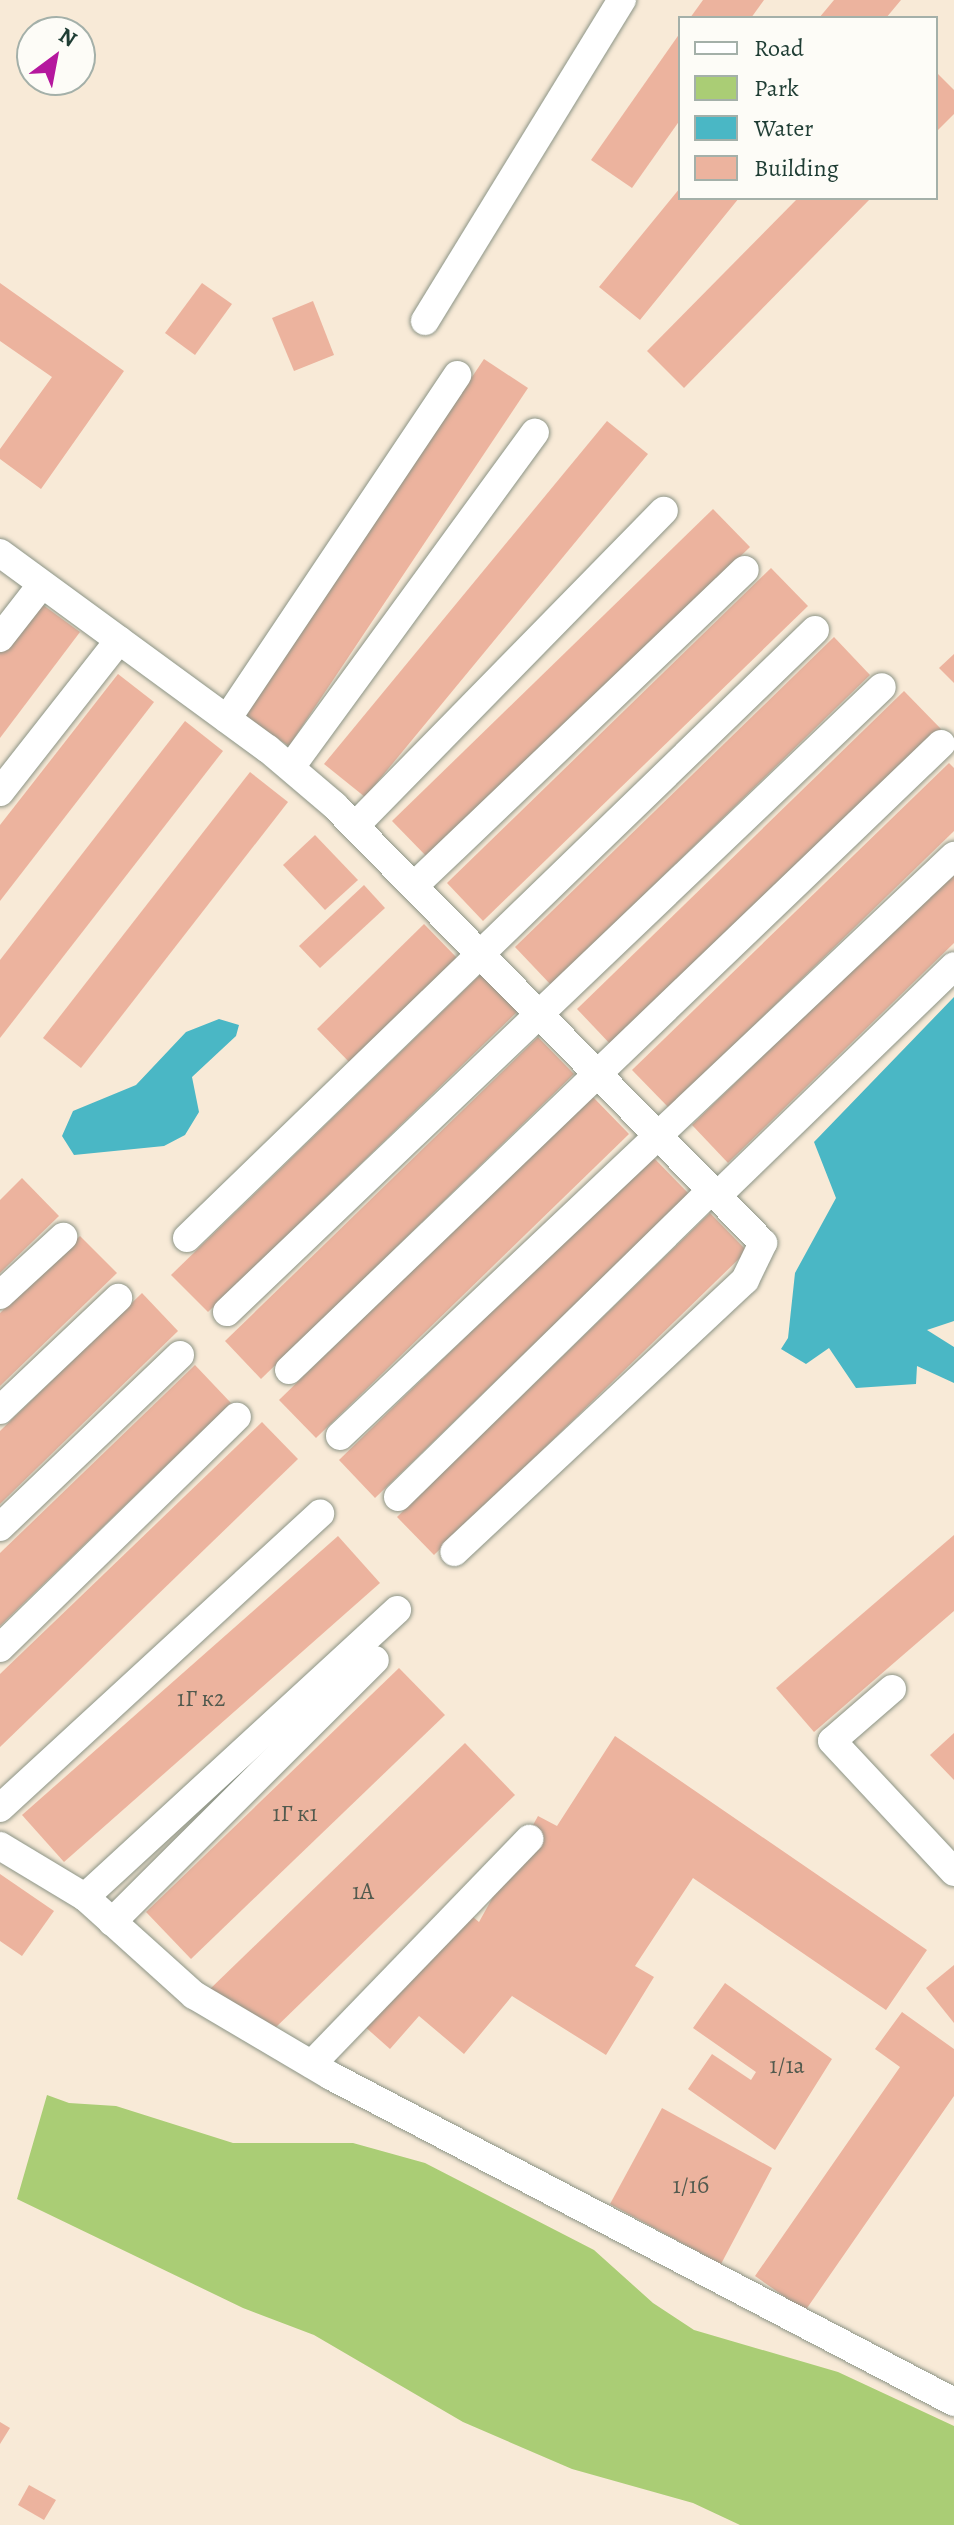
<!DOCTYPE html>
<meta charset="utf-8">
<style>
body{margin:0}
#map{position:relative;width:954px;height:2525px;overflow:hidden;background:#f8ead7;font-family:Alegreya,serif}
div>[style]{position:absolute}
.green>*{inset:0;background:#aacd75}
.water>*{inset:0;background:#4ab7c5}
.building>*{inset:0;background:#ecb39e}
.roads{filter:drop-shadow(0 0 2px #8c9486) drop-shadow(0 0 2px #8c9486)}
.minor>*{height:28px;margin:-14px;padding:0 14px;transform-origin:14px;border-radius:14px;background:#fff}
span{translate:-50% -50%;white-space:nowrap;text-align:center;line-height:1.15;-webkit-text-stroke:6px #fdfcf7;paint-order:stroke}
.number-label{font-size:24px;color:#525a4e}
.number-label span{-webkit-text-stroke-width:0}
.legend{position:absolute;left:678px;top:16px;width:260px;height:184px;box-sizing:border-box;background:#fdfcf7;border:2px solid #a4b0a9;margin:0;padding:10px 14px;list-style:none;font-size:24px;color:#1f3d34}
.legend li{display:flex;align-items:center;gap:16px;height:40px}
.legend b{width:40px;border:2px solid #a4b0a9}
.north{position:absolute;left:16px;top:16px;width:80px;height:80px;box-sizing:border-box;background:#fdfcf7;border:2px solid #a4b0a9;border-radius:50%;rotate:32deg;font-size:22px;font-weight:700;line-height:32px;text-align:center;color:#1f3d34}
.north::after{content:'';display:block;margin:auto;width:28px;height:36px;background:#b5179e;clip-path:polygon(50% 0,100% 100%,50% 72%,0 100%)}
</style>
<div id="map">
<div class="green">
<i style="clip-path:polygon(47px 2095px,69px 2103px,116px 2106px,233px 2143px,353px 2143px,425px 2163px,594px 2250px,653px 2303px,694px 2330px,838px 2372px,954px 2426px,954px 2525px,740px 2525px,693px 2503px,572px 2469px,463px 2422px,314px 2335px,243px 2308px,17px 2199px)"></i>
</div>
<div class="water">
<i style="clip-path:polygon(954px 997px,954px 1321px,927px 1330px,954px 1347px,954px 1383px,917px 1366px,916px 1384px,856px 1388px,829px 1348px,806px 1364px,781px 1349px,788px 1338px,795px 1273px,836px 1198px,814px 1142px)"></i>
<i style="clip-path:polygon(219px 1019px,239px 1025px,236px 1036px,192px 1077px,199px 1112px,185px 1135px,164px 1146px,74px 1155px,62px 1136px,73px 1111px,136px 1085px,186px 1032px)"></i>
</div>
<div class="building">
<i style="clip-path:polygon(703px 0,764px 0,751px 18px,690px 18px)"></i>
<i style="clip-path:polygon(834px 0,901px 0,886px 18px,819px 18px)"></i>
<i style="clip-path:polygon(680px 33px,680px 120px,632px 188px,591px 160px)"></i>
<i style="clip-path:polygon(936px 72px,954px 90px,954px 114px,936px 132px)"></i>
<i style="clip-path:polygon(680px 188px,680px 198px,739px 198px,640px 320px,599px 287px)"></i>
<i style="clip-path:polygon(798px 198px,871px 198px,684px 388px,647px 351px)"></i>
<i style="clip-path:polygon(0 283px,124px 371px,41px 489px,0 459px,0 449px,52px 377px,0 341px)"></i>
<i style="clip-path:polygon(202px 283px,232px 304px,195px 355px,165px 333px)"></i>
<i style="clip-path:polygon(313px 301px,334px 355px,294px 371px,272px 318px)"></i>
<i style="clip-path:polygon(484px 359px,528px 388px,289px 746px,245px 717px)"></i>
<i style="clip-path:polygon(607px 421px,648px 454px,365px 797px,324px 764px)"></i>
<i style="clip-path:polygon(713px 509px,750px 547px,429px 859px,392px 821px)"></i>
<i style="clip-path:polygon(771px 568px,808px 606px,483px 921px,447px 883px)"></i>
<i style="clip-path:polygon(39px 602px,80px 632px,0 738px,0 653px)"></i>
<i style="clip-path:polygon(834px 637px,870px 675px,551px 985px,515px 947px)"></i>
<i style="clip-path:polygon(954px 654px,954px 683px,939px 668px)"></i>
<i style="clip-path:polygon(118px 674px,154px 702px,0 901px,0 825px)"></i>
<i style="clip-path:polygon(904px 691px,941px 729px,613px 1047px,577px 1009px)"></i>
<i style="clip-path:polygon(185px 721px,223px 751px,0 1038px,0 960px)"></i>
<i style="clip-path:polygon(949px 763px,954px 768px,954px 831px,669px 1108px,632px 1070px)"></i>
<i style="clip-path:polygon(250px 772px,288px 802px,81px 1068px,43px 1038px)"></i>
<i style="clip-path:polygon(315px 835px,358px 880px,325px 910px,283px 865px)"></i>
<i style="clip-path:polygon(954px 870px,954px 943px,728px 1163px,692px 1125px)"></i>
<i style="clip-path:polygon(364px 885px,385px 908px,320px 968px,299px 946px)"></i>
<i style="clip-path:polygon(424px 924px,459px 960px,352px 1065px,317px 1029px)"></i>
<i style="clip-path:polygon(484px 971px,521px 1008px,208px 1312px,171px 1275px)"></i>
<i style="clip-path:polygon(538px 1037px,574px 1074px,261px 1379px,225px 1341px)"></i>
<i style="clip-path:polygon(592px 1096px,629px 1134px,316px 1438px,279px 1400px)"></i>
<i style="clip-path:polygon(652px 1156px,689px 1194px,375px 1498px,339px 1460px)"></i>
<i style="clip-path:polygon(22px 1178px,59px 1216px,0 1273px,0 1200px)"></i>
<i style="clip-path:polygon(710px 1213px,747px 1251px,434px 1555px,397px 1517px)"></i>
<i style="clip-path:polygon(80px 1236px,117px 1273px,0 1386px,0 1313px)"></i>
<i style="clip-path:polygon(142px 1293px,178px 1331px,0 1504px,0 1431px)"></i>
<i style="clip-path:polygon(195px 1365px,231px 1403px,0 1626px,0 1553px)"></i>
<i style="clip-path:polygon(262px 1422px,298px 1459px,0 1747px,0 1674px)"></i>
<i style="clip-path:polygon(954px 1535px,954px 1611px,814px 1732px,776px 1688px)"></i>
<i style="clip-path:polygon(338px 1536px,380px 1583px,64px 1862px,22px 1815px)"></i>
<i style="clip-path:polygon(399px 1668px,445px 1715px,191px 1959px,146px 1912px)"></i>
<i style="clip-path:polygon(954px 1733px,954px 1780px,930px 1755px)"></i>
<i style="clip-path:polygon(615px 1736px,927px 1950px,886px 2010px,693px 1878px,635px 1966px,654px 1977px,606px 2055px,512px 1996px,464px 2054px,419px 2016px,390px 2049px,363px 2025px,462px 1908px,479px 1922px,538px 1816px,557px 1826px)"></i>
<i style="clip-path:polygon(465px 1743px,515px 1795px,272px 2031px,210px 1989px)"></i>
<i style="clip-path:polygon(0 1874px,54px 1911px,22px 1956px,0 1941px)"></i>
<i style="clip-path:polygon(954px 1965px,954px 2023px,926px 1988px)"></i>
<i style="clip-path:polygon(725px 1983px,832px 2059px,775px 2150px,688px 2089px,712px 2054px,751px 2080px,756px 2072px,693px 2028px)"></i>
<i style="clip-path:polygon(902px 2012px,954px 2049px,954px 2096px,805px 2311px,755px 2276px,900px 2067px,875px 2049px)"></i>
<i style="clip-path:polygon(662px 2108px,772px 2168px,721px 2264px,610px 2204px)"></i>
<i style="clip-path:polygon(0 2422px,10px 2428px,0 2444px)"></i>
<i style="clip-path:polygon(29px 2485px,56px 2500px,44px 2520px,18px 2505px)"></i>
</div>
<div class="roads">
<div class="minor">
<i style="left:425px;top:321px;width:377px;rotate:-58.5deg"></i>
<i style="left:0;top:553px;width:332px;rotate:36.2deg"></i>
<i style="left:268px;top:749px;width:87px;rotate:40.3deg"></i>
<i style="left:334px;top:805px;width:613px;rotate:45.59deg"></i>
<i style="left:763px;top:1243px;width:41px;rotate:115.9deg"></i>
<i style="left:745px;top:1280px;width:398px;rotate:136.9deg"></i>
<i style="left:0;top:638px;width:68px;rotate:-52.1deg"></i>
<i style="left:227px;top:719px;width:414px;rotate:-56.2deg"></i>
<i style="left:291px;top:767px;width:414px;rotate:-53.9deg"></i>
<i style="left:0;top:792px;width:193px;rotate:-51.9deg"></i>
<i style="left:356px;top:825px;width:440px;rotate:-45.6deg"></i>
<i style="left:415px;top:885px;width:456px;rotate:-43.7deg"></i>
<i style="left:717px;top:1196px;width:330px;rotate:-44.1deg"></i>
<i style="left:187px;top:1238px;width:874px;rotate:-44.07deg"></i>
<i style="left:0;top:1295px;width:86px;rotate:-42.6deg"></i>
<i style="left:227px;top:1312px;width:905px;rotate:-43.66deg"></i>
<i style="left:289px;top:1370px;width:904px;rotate:-43.83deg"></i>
<i style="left:0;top:1410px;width:163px;rotate:-43.5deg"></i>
<i style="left:340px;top:1436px;width:845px;rotate:-43.37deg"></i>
<i style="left:398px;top:1497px;width:438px;rotate:-44.4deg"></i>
<i style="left:0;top:1527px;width:249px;rotate:-43.7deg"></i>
<i style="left:0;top:1648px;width:331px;rotate:-44.3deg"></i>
<i style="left:892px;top:1689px;width:79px;rotate:139.1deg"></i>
<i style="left:832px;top:1741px;width:179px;rotate:47deg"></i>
<i style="left:0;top:1808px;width:435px;rotate:-42.6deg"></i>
<i style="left:0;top:1846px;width:99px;rotate:31deg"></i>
<i style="left:85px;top:1897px;width:147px;rotate:42deg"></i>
<i style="left:194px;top:1995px;width:159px;rotate:30.6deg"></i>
<i style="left:331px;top:2076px;width:703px;rotate:27.62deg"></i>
<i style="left:85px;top:1897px;width:424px;rotate:-42.6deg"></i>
<i style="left:112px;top:1922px;width:371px;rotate:-44.9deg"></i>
<i style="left:312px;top:2064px;width:313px;rotate:-46deg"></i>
</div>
</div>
<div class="number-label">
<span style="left:201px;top:1699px">1Г к2</span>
<span style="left:295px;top:1814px">1Г к1</span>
<span style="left:363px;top:1892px">1А</span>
<span style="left:787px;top:2066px">1/1а</span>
<span style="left:691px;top:2186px">1/1б</span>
</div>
<ul class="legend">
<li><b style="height:10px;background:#fff"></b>Road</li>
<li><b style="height:22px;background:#aacd75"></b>Park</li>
<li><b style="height:22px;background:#4ab7c5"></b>Water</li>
<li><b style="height:22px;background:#ecb39e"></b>Building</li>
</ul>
<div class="north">N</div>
</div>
